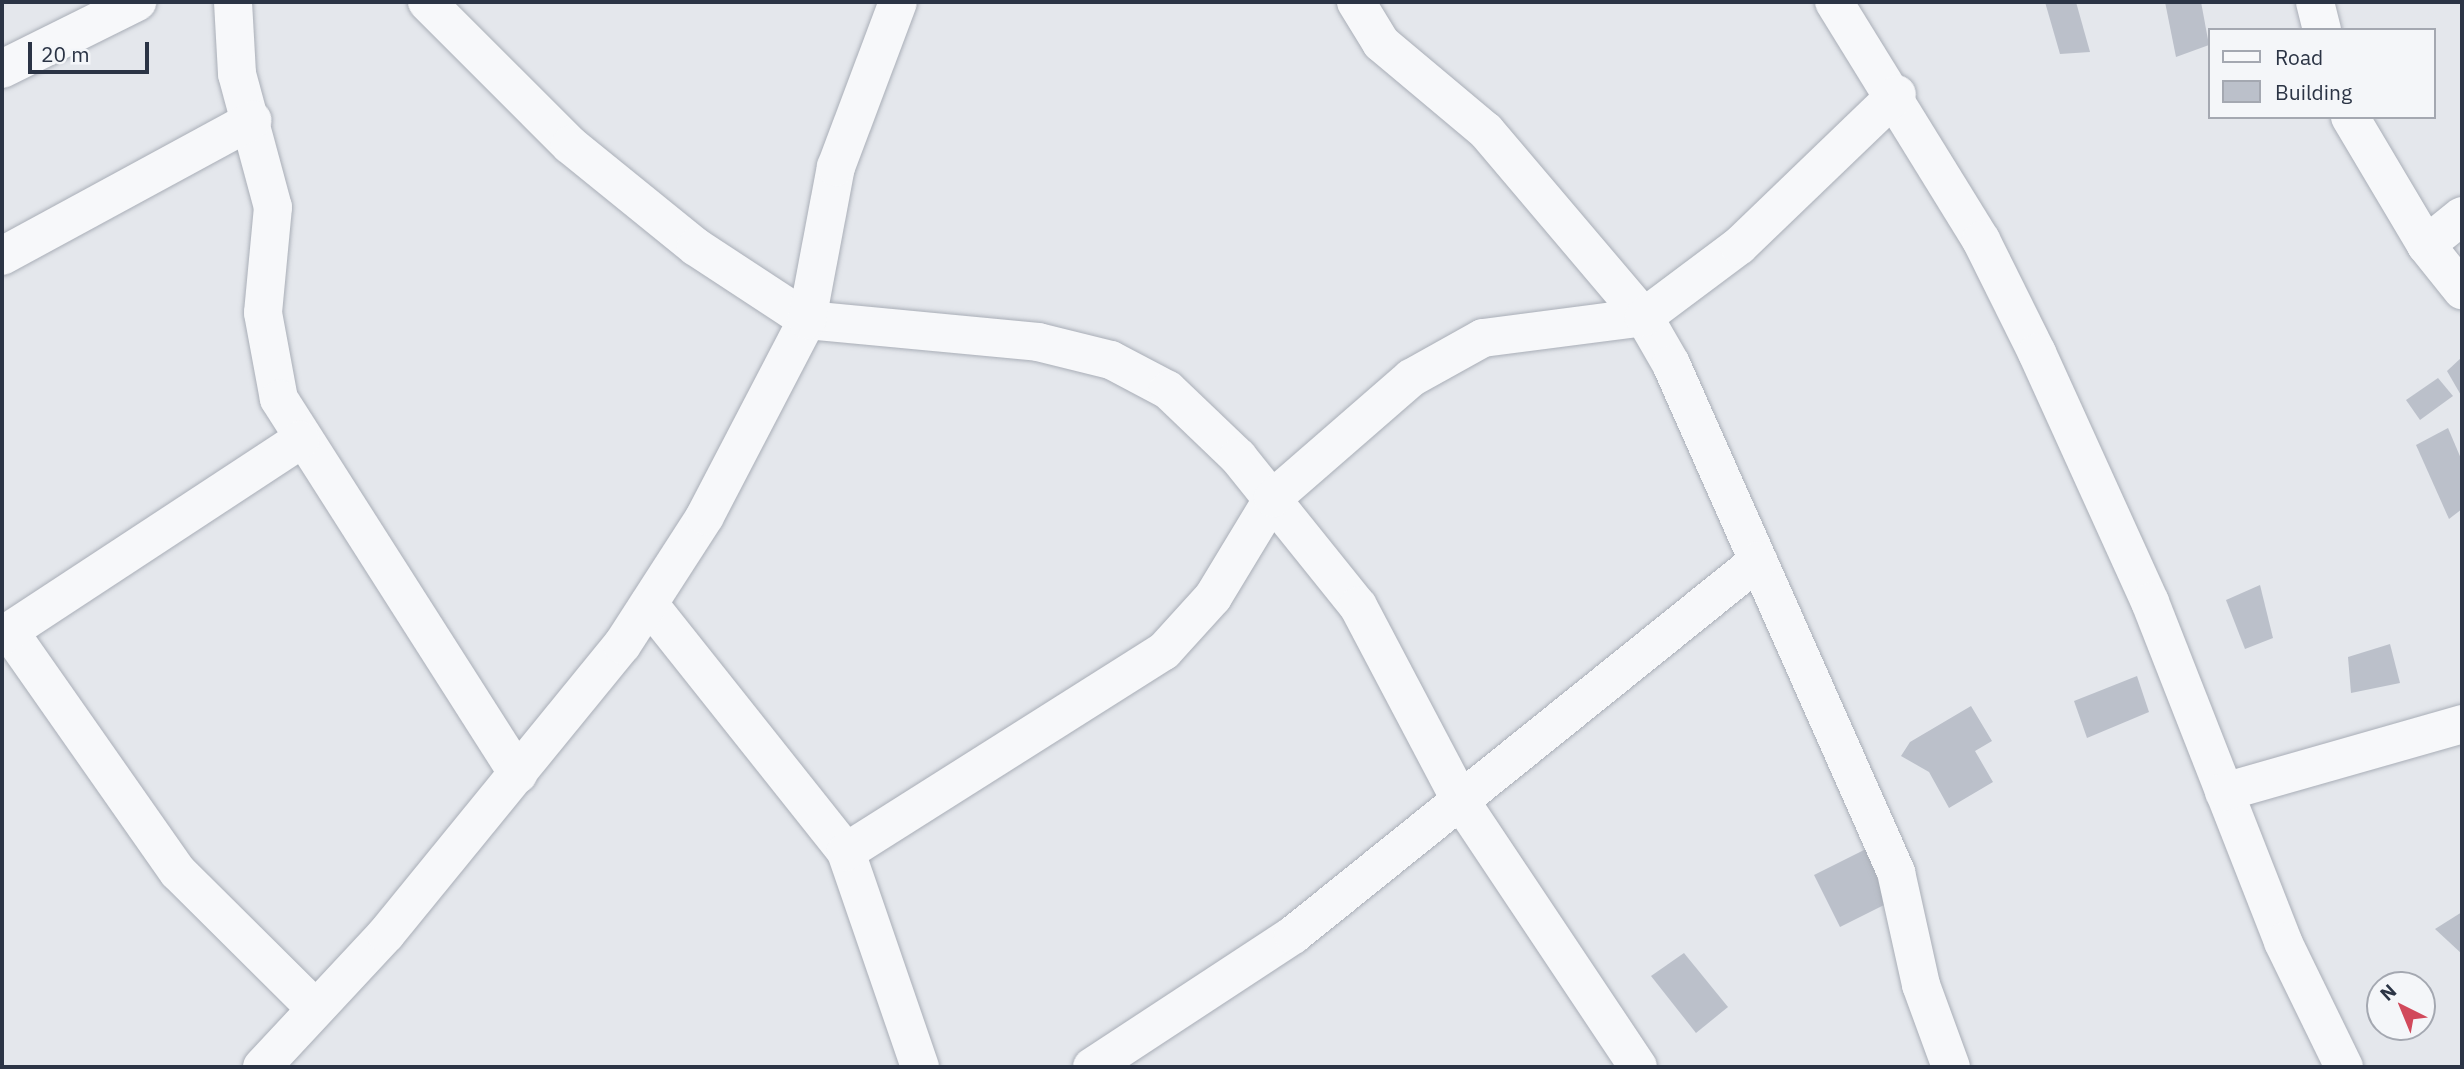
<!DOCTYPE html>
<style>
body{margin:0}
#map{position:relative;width:2464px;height:1069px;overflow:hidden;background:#e4e7ec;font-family:"IBM Plex Sans",sans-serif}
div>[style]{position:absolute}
.building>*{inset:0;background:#bbc0ca}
.roads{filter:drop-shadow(0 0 2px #a9aeb7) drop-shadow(0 0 2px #a9aeb7)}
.minor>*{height:38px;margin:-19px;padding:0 19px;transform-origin:19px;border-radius:19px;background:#f7f8fa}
span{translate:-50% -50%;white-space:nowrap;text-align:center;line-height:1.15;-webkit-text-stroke:5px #f4f6f9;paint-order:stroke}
.frame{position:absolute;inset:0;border:4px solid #2b3445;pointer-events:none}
.legend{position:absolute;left:2208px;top:28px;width:228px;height:91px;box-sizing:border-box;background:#f4f6f9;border:2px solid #a4a8b1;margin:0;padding:9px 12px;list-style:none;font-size:21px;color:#2b3445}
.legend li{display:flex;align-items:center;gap:14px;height:35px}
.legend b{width:35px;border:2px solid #a4a8b1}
.north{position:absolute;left:2366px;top:971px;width:70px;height:70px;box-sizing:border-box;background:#f4f6f9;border:2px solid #a4a8b1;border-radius:50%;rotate:317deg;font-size:19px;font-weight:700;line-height:28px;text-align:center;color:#2b3445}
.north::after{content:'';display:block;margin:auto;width:24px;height:32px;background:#d1495b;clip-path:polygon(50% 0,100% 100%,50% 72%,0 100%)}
.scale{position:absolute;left:28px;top:42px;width:121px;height:32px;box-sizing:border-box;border:4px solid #2b3445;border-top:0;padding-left:9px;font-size:21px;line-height:24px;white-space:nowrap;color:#2b3445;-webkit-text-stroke:5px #f4f6f9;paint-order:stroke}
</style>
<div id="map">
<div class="building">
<i style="clip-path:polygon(2045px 2px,2076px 2px,2090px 52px,2060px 54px)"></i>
<i style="clip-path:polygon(2165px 2px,2201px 2px,2209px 45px,2176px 57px)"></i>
<i style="clip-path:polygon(2462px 357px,2462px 397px,2447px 371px)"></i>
<i style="clip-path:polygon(2438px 378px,2453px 396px,2420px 420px,2406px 400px)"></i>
<i style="clip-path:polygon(2448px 428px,2462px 461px,2462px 509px,2449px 519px,2416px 445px)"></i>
<i style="clip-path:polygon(2260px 585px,2273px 638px,2245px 649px,2226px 600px)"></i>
<i style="clip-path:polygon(2390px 644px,2400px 683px,2351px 693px,2348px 657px)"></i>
<i style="clip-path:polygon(2137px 676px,2149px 712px,2087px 738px,2074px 701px)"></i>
<i style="clip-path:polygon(1971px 706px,1992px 741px,1975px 751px,1993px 782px,1949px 808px,1929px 772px,1901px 756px,1910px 742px)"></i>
<i style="clip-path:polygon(1888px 838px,1914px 890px,1840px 927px,1814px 875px)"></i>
<i style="clip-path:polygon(2462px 912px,2462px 954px,2435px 929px)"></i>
<i style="clip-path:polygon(1684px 953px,1728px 1007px,1696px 1033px,1651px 976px)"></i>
</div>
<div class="roads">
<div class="minor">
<i style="left:233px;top:2px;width:72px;rotate:86.8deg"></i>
<i style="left:237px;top:74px;width:138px;rotate:74.9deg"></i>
<i style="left:273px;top:207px;width:106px;rotate:95.4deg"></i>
<i style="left:263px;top:313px;width:87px;rotate:79.5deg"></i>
<i style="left:279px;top:399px;width:445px;rotate:57.5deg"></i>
<i style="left:427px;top:2px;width:202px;rotate:45deg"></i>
<i style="left:570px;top:145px;width:162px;rotate:39deg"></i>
<i style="left:696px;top:247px;width:133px;rotate:33.3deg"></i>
<i style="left:807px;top:320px;width:232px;rotate:5.4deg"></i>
<i style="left:1038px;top:342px;width:75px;rotate:13.9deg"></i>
<i style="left:1111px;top:360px;width:64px;rotate:27.8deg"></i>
<i style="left:1168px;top:390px;width:97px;rotate:43.7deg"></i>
<i style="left:1238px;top:457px;width:191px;rotate:51.2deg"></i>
<i style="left:1358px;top:606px;width:223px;rotate:62.2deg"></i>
<i style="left:1462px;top:803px;width:317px;rotate:56.3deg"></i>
<i style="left:1356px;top:2px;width:48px;rotate:58.6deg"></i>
<i style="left:1381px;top:43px;width:137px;rotate:40deg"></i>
<i style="left:1486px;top:131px;width:244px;rotate:49.7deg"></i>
<i style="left:1644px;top:317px;width:54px;rotate:60.1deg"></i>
<i style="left:1671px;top:364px;width:556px;rotate:66.11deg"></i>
<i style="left:1896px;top:872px;width:116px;rotate:77.5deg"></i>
<i style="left:1921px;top:985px;width:87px;rotate:69.9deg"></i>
<i style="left:1834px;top:2px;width:280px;rotate:58.3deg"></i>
<i style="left:1981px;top:240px;width:126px;rotate:63.6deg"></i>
<i style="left:2037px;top:353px;width:273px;rotate:65.6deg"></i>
<i style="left:2150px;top:602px;width:365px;rotate:68.6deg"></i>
<i style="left:2283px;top:942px;width:139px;rotate:64deg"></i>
<i style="left:2315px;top:2px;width:29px;rotate:76deg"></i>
<i style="left:2px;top:69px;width:151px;rotate:-26.4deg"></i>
<i style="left:2350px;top:117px;width:149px;rotate:59.3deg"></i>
<i style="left:2426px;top:245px;width:46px;rotate:-38.9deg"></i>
<i style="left:2426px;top:245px;width:58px;rotate:51.3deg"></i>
<i style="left:2px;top:256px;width:285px;rotate:-28.5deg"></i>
<i style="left:649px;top:604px;width:317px;rotate:51.5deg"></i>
<i style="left:846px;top:852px;width:227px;rotate:71deg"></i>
<i style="left:9px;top:631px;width:294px;rotate:55deg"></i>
<i style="left:178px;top:872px;width:194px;rotate:44.8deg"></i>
<i style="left:2px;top:636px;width:357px;rotate:-33.3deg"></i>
<i style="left:2224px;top:792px;width:248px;rotate:-15.9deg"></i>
<i style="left:846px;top:852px;width:376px;rotate:-32.3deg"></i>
<i style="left:1164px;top:651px;width:73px;rotate:-47.8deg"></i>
<i style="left:1213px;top:597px;width:116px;rotate:-58.8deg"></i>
<i style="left:1273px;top:498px;width:183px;rotate:-41deg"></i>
<i style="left:1411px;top:378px;width:82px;rotate:-29.1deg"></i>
<i style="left:1483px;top:338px;width:162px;rotate:-7.4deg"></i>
<i style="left:1644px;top:317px;width:119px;rotate:-36.8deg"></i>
<i style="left:1739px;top:246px;width:219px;rotate:-43.9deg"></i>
<i style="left:262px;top:1067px;width:182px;rotate:-47deg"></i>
<i style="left:386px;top:934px;width:373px;rotate:-50.8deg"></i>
<i style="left:622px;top:645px;width:153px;rotate:-57.2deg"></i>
<i style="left:705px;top:516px;width:221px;rotate:-62.5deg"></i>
<i style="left:807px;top:320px;width:156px;rotate:-79.3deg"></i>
<i style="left:836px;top:167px;width:176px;rotate:-69.4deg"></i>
<i style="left:1092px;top:1067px;width:240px;rotate:-33.3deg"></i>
<i style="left:1293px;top:935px;width:597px;rotate:-38.81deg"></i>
</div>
</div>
<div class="frame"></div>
<ul class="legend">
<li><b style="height:9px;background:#f7f8fa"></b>Road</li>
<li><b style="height:19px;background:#bbc0ca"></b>Building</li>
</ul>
<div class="north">N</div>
<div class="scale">20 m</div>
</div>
